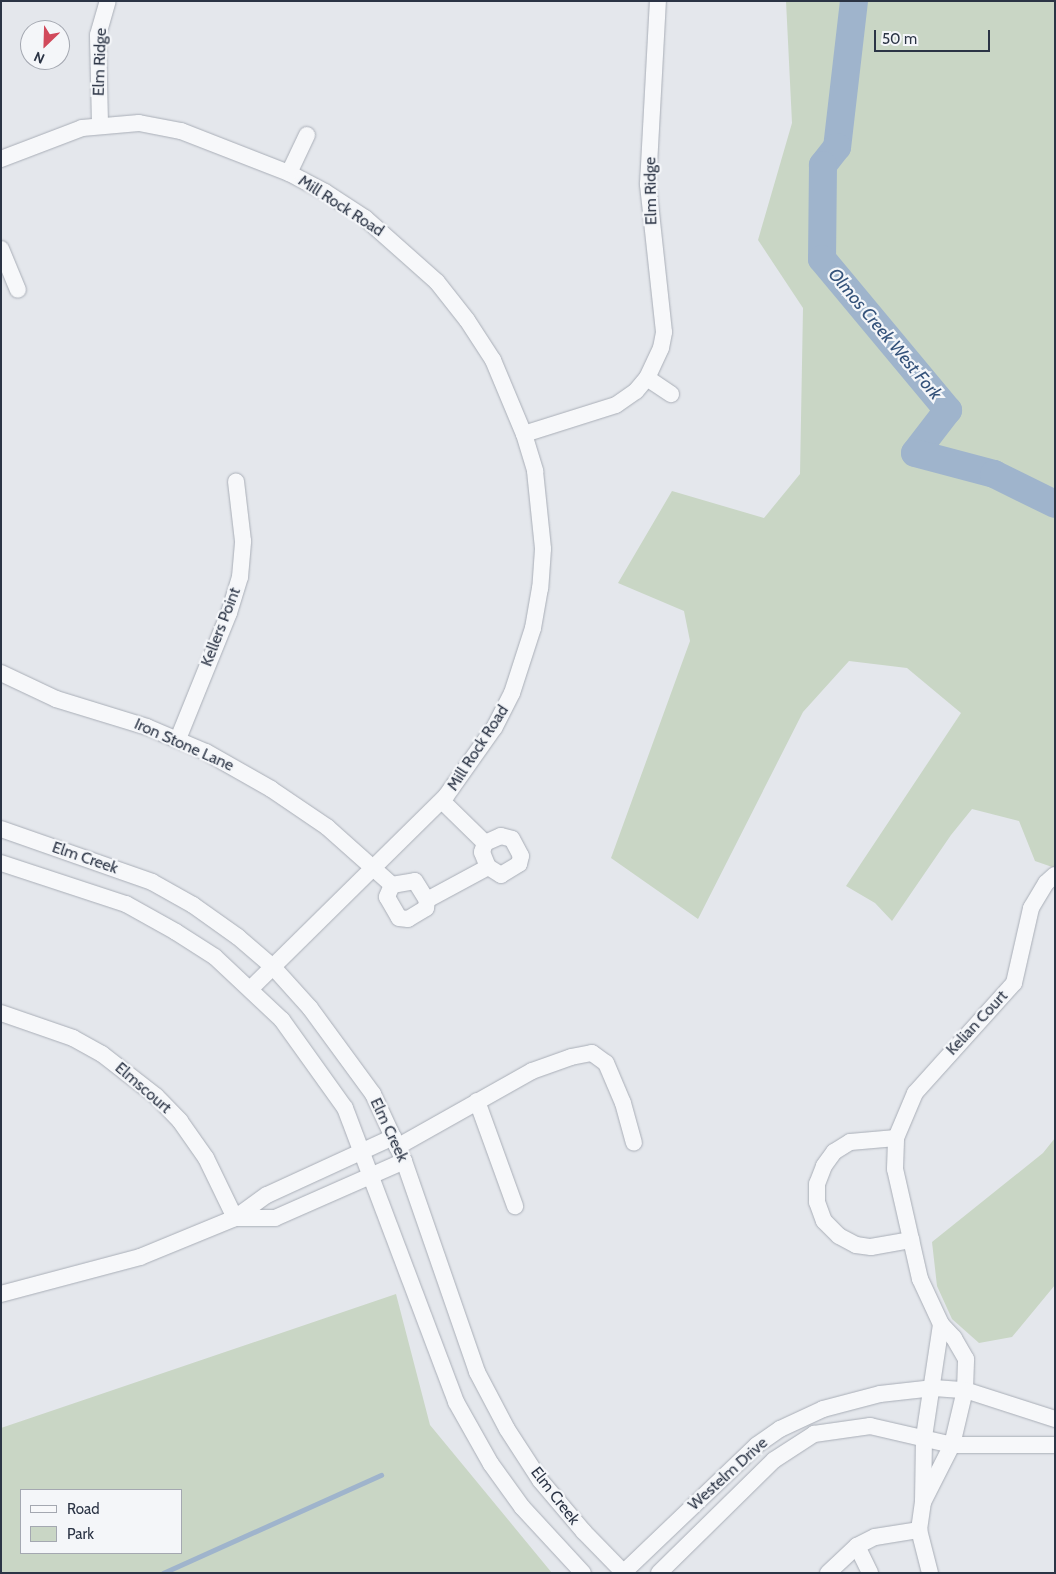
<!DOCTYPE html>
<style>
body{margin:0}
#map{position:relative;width:1056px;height:1574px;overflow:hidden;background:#e4e7ec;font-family:Cabin,sans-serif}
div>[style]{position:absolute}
.green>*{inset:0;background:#c9d6c5}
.stream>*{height:4.5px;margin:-2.25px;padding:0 2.25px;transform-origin:2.25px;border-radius:2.25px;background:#9fb4cc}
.river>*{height:28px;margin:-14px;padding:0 14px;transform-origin:14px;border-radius:14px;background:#9fb4cc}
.roads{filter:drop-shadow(0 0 1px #a9aeb7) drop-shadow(0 0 1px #a9aeb7)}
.minor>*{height:16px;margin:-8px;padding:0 8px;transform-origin:8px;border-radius:8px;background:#f7f8fa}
span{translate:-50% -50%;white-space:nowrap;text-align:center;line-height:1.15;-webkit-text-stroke:4.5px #f4f6f9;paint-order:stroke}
.street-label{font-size:16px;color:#2b3445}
.water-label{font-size:18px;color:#34527a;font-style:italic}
.frame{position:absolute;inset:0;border:2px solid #2b3445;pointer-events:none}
.legend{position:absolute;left:20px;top:1489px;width:162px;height:65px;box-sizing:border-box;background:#f4f6f9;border:1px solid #a4a8b1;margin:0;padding:6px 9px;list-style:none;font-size:15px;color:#2b3445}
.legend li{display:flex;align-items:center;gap:10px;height:25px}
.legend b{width:25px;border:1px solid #a4a8b1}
.north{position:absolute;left:20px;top:20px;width:50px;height:50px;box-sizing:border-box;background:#f4f6f9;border:1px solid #a4a8b1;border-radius:50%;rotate:204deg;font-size:14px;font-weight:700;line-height:20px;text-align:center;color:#2b3445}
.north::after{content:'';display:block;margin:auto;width:18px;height:22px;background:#d1495b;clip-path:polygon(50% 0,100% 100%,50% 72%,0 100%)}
.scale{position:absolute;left:874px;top:30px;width:116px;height:22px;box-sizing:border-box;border:2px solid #2b3445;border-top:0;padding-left:6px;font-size:15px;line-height:18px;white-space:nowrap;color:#2b3445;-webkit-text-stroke:4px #f4f6f9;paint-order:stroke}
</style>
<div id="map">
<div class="green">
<i style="clip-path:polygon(786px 1px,1055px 1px,1055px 868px,1035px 861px,1019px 821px,972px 809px,951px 835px,892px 921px,875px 903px,846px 886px,961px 713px,907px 668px,849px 661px,803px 712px,698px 919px,611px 858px,690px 641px,684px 611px,618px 583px,672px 491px,764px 518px,800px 474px,803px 308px,758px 240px,792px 123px)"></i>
<i style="clip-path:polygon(1055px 1138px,1055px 1285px,1012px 1337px,979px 1343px,952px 1319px,937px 1286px,932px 1242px,1043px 1153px)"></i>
<i style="clip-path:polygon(evenodd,396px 1294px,430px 1425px,552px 1573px,1px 1573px,1px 1428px,396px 1294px,21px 1490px,181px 1490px,181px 1553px,21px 1553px,21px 1490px)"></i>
</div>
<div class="stream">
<i style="left:163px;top:1573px;width:239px;rotate:-24.2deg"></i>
</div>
<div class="river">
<i style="left:854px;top:1px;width:147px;rotate:96.6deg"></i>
<i style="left:837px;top:147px;width:23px;rotate:128deg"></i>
<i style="left:823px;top:165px;width:94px;rotate:90.6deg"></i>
<i style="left:822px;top:259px;width:197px;rotate:50.2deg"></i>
<i style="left:948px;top:410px;width:54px;rotate:127.5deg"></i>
<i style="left:915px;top:453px;width:82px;rotate:14.9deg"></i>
<i style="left:994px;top:474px;width:68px;rotate:26.2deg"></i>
</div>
<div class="roads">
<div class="minor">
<i style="left:100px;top:124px;width:89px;rotate:-91.3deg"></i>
<i style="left:98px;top:35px;width:35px;rotate:-74deg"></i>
<i style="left:1px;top:159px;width:87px;rotate:-20.9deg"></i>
<i style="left:82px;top:128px;width:57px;rotate:-5deg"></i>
<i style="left:139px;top:123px;width:43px;rotate:10.8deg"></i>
<i style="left:181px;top:131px;width:116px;rotate:21.3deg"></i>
<i style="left:289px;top:173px;width:41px;rotate:27.8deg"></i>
<i style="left:325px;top:192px;width:48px;rotate:33deg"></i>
<i style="left:365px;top:218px;width:96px;rotate:41.6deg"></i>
<i style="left:437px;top:282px;width:48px;rotate:51.7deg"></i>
<i style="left:467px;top:320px;width:48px;rotate:57deg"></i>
<i style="left:493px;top:360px;width:80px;rotate:67.3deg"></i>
<i style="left:524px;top:434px;width:39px;rotate:73deg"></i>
<i style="left:535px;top:471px;width:78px;rotate:84.1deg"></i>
<i style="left:543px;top:549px;width:39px;rotate:94deg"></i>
<i style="left:540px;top:588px;width:41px;rotate:99.9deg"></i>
<i style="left:533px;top:628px;width:68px;rotate:107.9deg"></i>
<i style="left:512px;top:693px;width:39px;rotate:117deg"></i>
<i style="left:494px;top:728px;width:83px;rotate:125.2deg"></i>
<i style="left:446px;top:796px;width:274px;rotate:135.4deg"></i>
<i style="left:289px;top:173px;width:42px;rotate:-64.7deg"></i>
<i style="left:1px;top:249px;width:44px;rotate:67.5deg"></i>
<i style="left:647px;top:378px;width:29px;rotate:34deg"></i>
<i style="left:524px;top:434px;width:96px;rotate:-17.5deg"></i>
<i style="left:616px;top:405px;width:24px;rotate:-35deg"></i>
<i style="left:636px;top:391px;width:17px;rotate:-50deg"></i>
<i style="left:647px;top:378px;width:33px;rotate:-65deg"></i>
<i style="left:661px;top:348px;width:16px;rotate:-79deg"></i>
<i style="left:664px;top:332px;width:149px;rotate:-96.2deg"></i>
<i style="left:648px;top:184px;width:183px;rotate:-86.9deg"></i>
<i style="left:1px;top:673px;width:61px;rotate:25.3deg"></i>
<i style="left:56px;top:699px;width:95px;rotate:17.1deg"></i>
<i style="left:147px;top:727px;width:64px;rotate:23deg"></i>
<i style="left:206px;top:752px;width:75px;rotate:29.6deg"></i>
<i style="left:271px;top:789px;width:68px;rotate:34.2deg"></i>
<i style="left:327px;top:827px;width:87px;rotate:41.7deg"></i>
<i style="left:392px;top:885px;width:23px;rotate:-10deg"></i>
<i style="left:415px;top:881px;width:22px;rotate:58deg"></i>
<i style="left:427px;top:900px;width:69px;rotate:-28.4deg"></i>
<i style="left:488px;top:867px;width:16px;rotate:-112deg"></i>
<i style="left:482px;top:852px;width:9px;rotate:-72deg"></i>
<i style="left:485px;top:843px;width:60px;rotate:-135.7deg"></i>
<i style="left:178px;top:739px;width:136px;rotate:-68deg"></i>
<i style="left:229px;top:613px;width:38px;rotate:-73deg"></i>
<i style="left:240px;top:577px;width:36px;rotate:-85deg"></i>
<i style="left:243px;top:541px;width:60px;rotate:-96.7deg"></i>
<i style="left:1px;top:829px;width:160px;rotate:19.3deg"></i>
<i style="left:152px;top:882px;width:47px;rotate:29.3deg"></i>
<i style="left:193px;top:905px;width:55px;rotate:35.4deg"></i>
<i style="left:238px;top:937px;width:48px;rotate:40.7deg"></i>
<i style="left:274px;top:968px;width:54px;rotate:48deg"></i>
<i style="left:310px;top:1008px;width:107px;rotate:53.8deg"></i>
<i style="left:373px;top:1094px;width:74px;rotate:65.2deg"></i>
<i style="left:404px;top:1161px;width:223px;rotate:70.9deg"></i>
<i style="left:477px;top:1372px;width:64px;rotate:62.2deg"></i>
<i style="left:507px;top:1429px;width:61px;rotate:57.1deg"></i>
<i style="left:540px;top:1480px;width:68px;rotate:49.8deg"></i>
<i style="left:584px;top:1532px;width:57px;rotate:45.7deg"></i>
<i style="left:485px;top:843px;width:17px;rotate:-24deg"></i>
<i style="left:501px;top:836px;width:11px;rotate:15deg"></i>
<i style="left:512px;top:839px;width:19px;rotate:62deg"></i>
<i style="left:521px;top:856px;width:8px;rotate:104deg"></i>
<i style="left:519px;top:864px;width:21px;rotate:149deg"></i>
<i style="left:501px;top:875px;width:15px;rotate:-148deg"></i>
<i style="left:1px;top:863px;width:132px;rotate:18.2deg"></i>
<i style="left:126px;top:904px;width:57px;rotate:29.2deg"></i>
<i style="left:176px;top:932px;width:46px;rotate:32.7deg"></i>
<i style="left:215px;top:957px;width:92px;rotate:43.2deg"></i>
<i style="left:282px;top:1020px;width:108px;rotate:54.4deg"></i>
<i style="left:345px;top:1108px;width:314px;rotate:69.3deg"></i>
<i style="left:456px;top:1402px;width:71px;rotate:60.6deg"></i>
<i style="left:491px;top:1464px;width:53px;rotate:54.2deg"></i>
<i style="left:522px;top:1507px;width:90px;rotate:47.3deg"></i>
<i style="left:392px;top:885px;width:13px;rotate:113deg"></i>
<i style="left:387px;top:897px;width:24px;rotate:60deg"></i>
<i style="left:399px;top:918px;width:9px;rotate:6deg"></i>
<i style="left:408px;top:919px;width:21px;rotate:-31deg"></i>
<i style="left:426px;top:908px;width:8px;rotate:-83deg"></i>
<i style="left:1px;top:1013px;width:76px;rotate:19.1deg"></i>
<i style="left:73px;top:1038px;width:33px;rotate:29deg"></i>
<i style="left:102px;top:1054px;width:68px;rotate:37.9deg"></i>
<i style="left:156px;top:1096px;width:35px;rotate:46deg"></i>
<i style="left:180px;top:1121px;width:45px;rotate:54.9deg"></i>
<i style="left:206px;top:1158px;width:67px;rotate:64.2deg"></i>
<i style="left:235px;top:1218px;width:103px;rotate:157.7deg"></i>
<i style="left:140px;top:1257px;width:144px;rotate:165.1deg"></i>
<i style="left:477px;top:1101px;width:112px;rotate:70.1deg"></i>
<i style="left:896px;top:1138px;width:46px;rotate:175deg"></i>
<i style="left:850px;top:1142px;width:19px;rotate:148deg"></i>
<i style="left:834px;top:1152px;width:17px;rotate:126deg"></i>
<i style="left:824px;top:1166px;width:19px;rotate:111deg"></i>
<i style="left:817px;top:1184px;width:18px;rotate:90deg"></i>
<i style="left:817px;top:1202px;width:20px;rotate:70deg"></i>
<i style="left:824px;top:1221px;width:21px;rotate:45deg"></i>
<i style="left:839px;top:1236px;width:19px;rotate:28deg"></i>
<i style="left:856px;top:1245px;width:15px;rotate:8deg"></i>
<i style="left:871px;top:1247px;width:41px;rotate:-9.9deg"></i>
<i style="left:397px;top:1147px;width:155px;rotate:-29.4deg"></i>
<i style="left:532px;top:1071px;width:41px;rotate:-19.7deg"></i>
<i style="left:571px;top:1057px;width:21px;rotate:-11deg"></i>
<i style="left:592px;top:1053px;width:17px;rotate:36deg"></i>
<i style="left:606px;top:1063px;width:43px;rotate:67deg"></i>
<i style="left:623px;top:1103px;width:41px;rotate:74.6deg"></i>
<i style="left:235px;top:1218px;width:40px"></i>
<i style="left:275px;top:1218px;width:141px;rotate:-23.8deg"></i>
<i style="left:235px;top:1218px;width:39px;rotate:-36deg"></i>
<i style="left:267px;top:1195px;width:139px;rotate:-24.7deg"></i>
<i style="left:923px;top:1502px;width:64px;rotate:-63deg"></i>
<i style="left:952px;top:1445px;width:57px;rotate:-76.7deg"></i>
<i style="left:965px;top:1390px;width:31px;rotate:-88deg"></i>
<i style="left:966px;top:1359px;width:24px;rotate:-120deg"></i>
<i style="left:954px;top:1338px;width:19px;rotate:-133deg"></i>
<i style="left:941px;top:1324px;width:50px;rotate:-115deg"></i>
<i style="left:920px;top:1279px;width:113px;rotate:-102.8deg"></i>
<i style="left:895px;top:1169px;width:31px;rotate:-88deg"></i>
<i style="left:896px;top:1138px;width:49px;rotate:-67.1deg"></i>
<i style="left:915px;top:1093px;width:148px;rotate:-48deg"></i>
<i style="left:1014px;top:983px;width:77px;rotate:-77.2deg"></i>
<i style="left:1031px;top:908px;width:29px;rotate:-59deg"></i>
<i style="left:1046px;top:883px;width:12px;rotate:-42deg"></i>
<i style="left:857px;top:1546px;width:30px;rotate:64deg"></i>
<i style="left:623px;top:1573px;width:185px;rotate:-43.7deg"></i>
<i style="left:757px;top:1445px;width:28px;rotate:-35deg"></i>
<i style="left:780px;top:1429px;width:47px;rotate:-24.9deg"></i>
<i style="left:823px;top:1409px;width:59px;rotate:-14.7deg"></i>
<i style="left:880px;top:1394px;width:54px;rotate:-6.3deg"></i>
<i style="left:934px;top:1388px;width:31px;rotate:4deg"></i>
<i style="left:965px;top:1390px;width:95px;rotate:17.9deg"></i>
<i style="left:659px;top:1573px;width:161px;rotate:-44.5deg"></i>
<i style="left:774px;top:1460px;width:48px;rotate:-33deg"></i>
<i style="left:814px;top:1434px;width:57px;rotate:-8.1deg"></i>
<i style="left:870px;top:1426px;width:84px;rotate:13deg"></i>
<i style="left:952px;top:1445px;width:103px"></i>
<i style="left:828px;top:1573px;width:40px;rotate:-43deg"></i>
<i style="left:857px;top:1546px;width:20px;rotate:-27deg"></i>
<i style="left:875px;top:1537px;width:45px;rotate:-9deg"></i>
<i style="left:930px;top:1573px;width:44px;rotate:-104.3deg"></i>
<i style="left:919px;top:1530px;width:28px;rotate:-82deg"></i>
<i style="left:923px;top:1502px;width:65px;rotate:-89.1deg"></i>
<i style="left:924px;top:1437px;width:114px;rotate:-81.4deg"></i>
</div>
</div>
<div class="street-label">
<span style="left:100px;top:62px;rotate:-88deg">Elm Ridge</span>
<span style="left:651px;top:191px;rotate:-91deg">Elm Ridge</span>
<span style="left:341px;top:206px;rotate:33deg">Mill Rock Road</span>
<span style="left:221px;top:627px;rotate:-69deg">Kellers Point</span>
<span style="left:184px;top:745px;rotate:24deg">Iron Stone Lane</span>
<span style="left:478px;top:748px;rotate:-57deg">Mill Rock Road</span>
<span style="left:85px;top:858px;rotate:19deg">Elm Creek</span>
<span style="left:977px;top:1023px;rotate:-47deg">Kelian Court</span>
<span style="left:143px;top:1088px;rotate:41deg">Elmscourt</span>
<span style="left:389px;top:1130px;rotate:65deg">Elm Creek</span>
<span style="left:728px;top:1474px;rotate:-42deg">Westelm Drive</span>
<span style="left:555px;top:1496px;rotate:52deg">Elm Creek</span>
</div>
<div class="water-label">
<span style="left:885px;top:334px;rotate:50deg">Olmos Creek West Fork</span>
</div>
<div class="frame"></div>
<ul class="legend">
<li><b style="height:6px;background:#f7f8fa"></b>Road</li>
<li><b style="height:14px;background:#c9d6c5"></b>Park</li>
</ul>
<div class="north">N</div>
<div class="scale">50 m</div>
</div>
